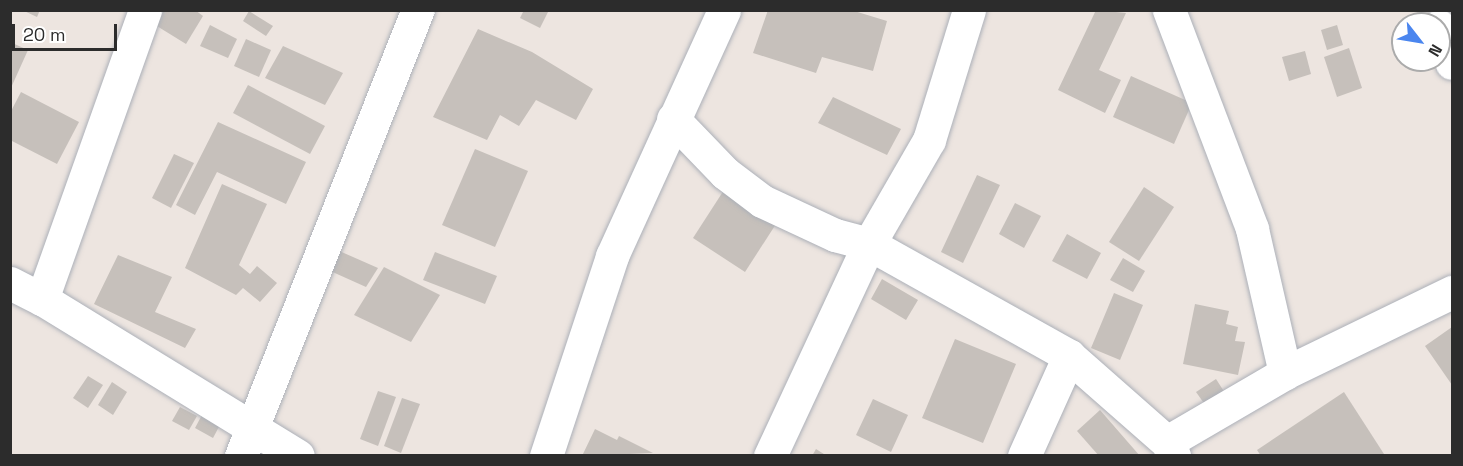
<!DOCTYPE html>
<style>
body{margin:0}
#map{position:relative;width:1463px;height:466px;overflow:hidden;background:#ede5e0;font-family:"Space Grotesk",sans-serif}
div>[style]{position:absolute}
.building>*{inset:0;background:#c6c0bb}
.roads{filter:drop-shadow(0 0 2px #acb0b8) drop-shadow(0 0 2px #acb0b8)}
.minor>*{height:33px;margin:-16.5px;padding:0 16.5px;transform-origin:16.5px;border-radius:16.5px;background:#fff}
span{translate:-50% -50%;white-space:nowrap;text-align:center;line-height:1.15;-webkit-text-stroke:6px #fff;paint-order:stroke}
.frame{position:absolute;inset:0;border:12px solid #2c2c2c;pointer-events:none}
.north{position:absolute;left:1391px;top:12px;width:60px;height:60px;box-sizing:border-box;background:#fff;border:2px solid #ababab;border-radius:50%;rotate:121deg;font-size:16px;font-weight:700;line-height:24px;text-align:center;color:#2c2c2c}
.north::after{content:'';display:block;margin:auto;width:21px;height:27px;background:#4b86ef;clip-path:polygon(50% 0,100% 100%,50% 72%,0 100%)}
.scale{position:absolute;left:12px;top:24px;width:105px;height:27px;box-sizing:border-box;border:3px solid #2c2c2c;border-top:0;padding-left:8px;font-size:18px;line-height:21px;white-space:nowrap;color:#2c2c2c;-webkit-text-stroke:4px #fff;paint-order:stroke}
</style>
<div id="map">
<div class="building">
<i style="clip-path:polygon(22px 10px,40px 10px,37px 17px)"></i>
<i style="clip-path:polygon(159px 10px,195px 10px,203px 16px,186px 44px,152px 23px)"></i>
<i style="clip-path:polygon(524px 10px,549px 10px,540px 28px,520px 18px)"></i>
<i style="clip-path:polygon(768px 10px,851px 10px,887px 21px,873px 71px,822px 57px,816px 73px,753px 53px)"></i>
<i style="clip-path:polygon(1096px 10px,1126px 13px,1099px 70px,1121px 80px,1105px 113px,1058px 90px)"></i>
<i style="clip-path:polygon(249px 11px,273px 26px,266px 36px,243px 21px)"></i>
<i style="clip-path:polygon(210px 25px,237px 39px,228px 58px,200px 46px)"></i>
<i style="clip-path:polygon(1337px 25px,1343px 45px,1327px 50px,1321px 30px)"></i>
<i style="clip-path:polygon(478px 29px,532px 52px,593px 89px,576px 120px,536px 100px,519px 126px,500px 115px,487px 140px,433px 117px)"></i>
<i style="clip-path:polygon(246px 39px,271px 50px,259px 77px,234px 66px)"></i>
<i style="clip-path:polygon(10px 42px,28px 50px,10px 90px)"></i>
<i style="clip-path:polygon(283px 46px,343px 73px,325px 105px,265px 78px)"></i>
<i style="clip-path:polygon(1349px 48px,1362px 88px,1337px 97px,1324px 57px)"></i>
<i style="clip-path:polygon(1305px 51px,1311px 74px,1289px 81px,1282px 57px)"></i>
<i style="clip-path:polygon(1131px 76px,1192px 103px,1174px 144px,1113px 117px)"></i>
<i style="clip-path:polygon(248px 85px,325px 126px,310px 154px,233px 113px)"></i>
<i style="clip-path:polygon(21px 92px,79px 122px,57px 164px,10px 140px,10px 113px)"></i>
<i style="clip-path:polygon(833px 97px,901px 129px,887px 155px,818px 123px)"></i>
<i style="clip-path:polygon(218px 122px,306px 162px,286px 204px,217px 172px,195px 215px,176px 205px)"></i>
<i style="clip-path:polygon(475px 149px,528px 171px,495px 247px,442px 225px)"></i>
<i style="clip-path:polygon(174px 154px,194px 163px,171px 208px,152px 198px)"></i>
<i style="clip-path:polygon(977px 175px,1000px 185px,963px 263px,941px 252px)"></i>
<i style="clip-path:polygon(222px 184px,267px 204px,239px 265px,250px 274px,257px 266px,277px 283px,260px 302px,243px 288px,236px 295px,185px 268px)"></i>
<i style="clip-path:polygon(1144px 187px,1174px 207px,1139px 261px,1109px 242px)"></i>
<i style="clip-path:polygon(724px 190px,776px 224px,745px 272px,693px 238px)"></i>
<i style="clip-path:polygon(1015px 203px,1041px 216px,1024px 248px,999px 234px)"></i>
<i style="clip-path:polygon(1067px 234px,1101px 253px,1087px 279px,1052px 261px)"></i>
<i style="clip-path:polygon(328px 246px,378px 268px,366px 287px,317px 265px)"></i>
<i style="clip-path:polygon(435px 252px,497px 276px,485px 304px,423px 280px)"></i>
<i style="clip-path:polygon(118px 255px,172px 277px,155px 312px,196px 329px,185px 348px,94px 304px)"></i>
<i style="clip-path:polygon(1123px 258px,1145px 271px,1133px 292px,1110px 280px)"></i>
<i style="clip-path:polygon(384px 267px,440px 295px,411px 342px,354px 315px)"></i>
<i style="clip-path:polygon(882px 279px,918px 300px,906px 320px,871px 299px)"></i>
<i style="clip-path:polygon(1114px 293px,1143px 305px,1120px 360px,1091px 348px)"></i>
<i style="clip-path:polygon(1195px 304px,1229px 311px,1226px 324px,1238px 327px,1235px 341px,1245px 342px,1238px 375px,1183px 364px)"></i>
<i style="clip-path:polygon(1452px 327px,1452px 385px,1425px 346px)"></i>
<i style="clip-path:polygon(955px 339px,1016px 364px,983px 443px,922px 418px)"></i>
<i style="clip-path:polygon(88px 376px,103px 385px,88px 408px,73px 398px)"></i>
<i style="clip-path:polygon(1216px 379px,1225px 393px,1206px 406px,1196px 392px)"></i>
<i style="clip-path:polygon(112px 382px,127px 392px,113px 415px,98px 405px)"></i>
<i style="clip-path:polygon(378px 391px,396px 397px,378px 446px,360px 439px)"></i>
<i style="clip-path:polygon(1344px 392px,1384px 454px,1261px 456px,1257px 450px)"></i>
<i style="clip-path:polygon(402px 398px,420px 404px,401px 453px,384px 446px)"></i>
<i style="clip-path:polygon(873px 399px,908px 415px,891px 452px,856px 435px)"></i>
<i style="clip-path:polygon(180px 407px,197px 416px,189px 430px,172px 421px)"></i>
<i style="clip-path:polygon(1100px 410px,1140px 456px,1099px 456px,1077px 431px)"></i>
<i style="clip-path:polygon(203px 413px,221px 423px,213px 438px,195px 428px)"></i>
<i style="clip-path:polygon(595px 429px,617px 440px,619px 436px,653px 453px,582px 456px)"></i>
<i style="clip-path:polygon(816px 449px,827px 456px,812px 456px)"></i>
</div>
<div class="roads">
<div class="minor">
<i style="left:145px;top:10px;width:307px;rotate:109.6deg"></i>
<i style="left:42px;top:299px;width:300px;rotate:31.5deg"></i>
<i style="left:1169px;top:10px;width:234px;rotate:69.2deg"></i>
<i style="left:1252px;top:229px;width:148px;rotate:77.1deg"></i>
<i style="left:1439px;top:26px;width:39px;rotate:71deg"></i>
<i style="left:673px;top:119px;width:75px;rotate:46.1deg"></i>
<i style="left:725px;top:173px;width:46px;rotate:37.1deg"></i>
<i style="left:762px;top:201px;width:81px;rotate:25deg"></i>
<i style="left:835px;top:235px;width:35px;rotate:15deg"></i>
<i style="left:869px;top:244px;width:229px;rotate:29.2deg"></i>
<i style="left:1069px;top:356px;width:130px;rotate:41.3deg"></i>
<i style="left:1167px;top:442px;width:16px;rotate:63deg"></i>
<i style="left:10px;top:283px;width:36px;rotate:27deg"></i>
<i style="left:1167px;top:442px;width:137px;rotate:-30.3deg"></i>
<i style="left:1285px;top:373px;width:186px;rotate:-25.9deg"></i>
<i style="left:241px;top:456px;width:480px;rotate:-68.4deg"></i>
<i style="left:546px;top:456px;width:211px;rotate:-71.7deg"></i>
<i style="left:612px;top:256px;width:270px;rotate:-65.5deg"></i>
<i style="left:770px;top:456px;width:234px;rotate:-65deg"></i>
<i style="left:869px;top:244px;width:120px;rotate:-60deg"></i>
<i style="left:929px;top:140px;width:136px;rotate:-72.9deg"></i>
<i style="left:1024px;top:456px;width:110px;rotate:-65.8deg"></i>
</div>
</div>
<div class="frame"></div>
<div class="north">N</div>
<div class="scale">20 m</div>
</div>
